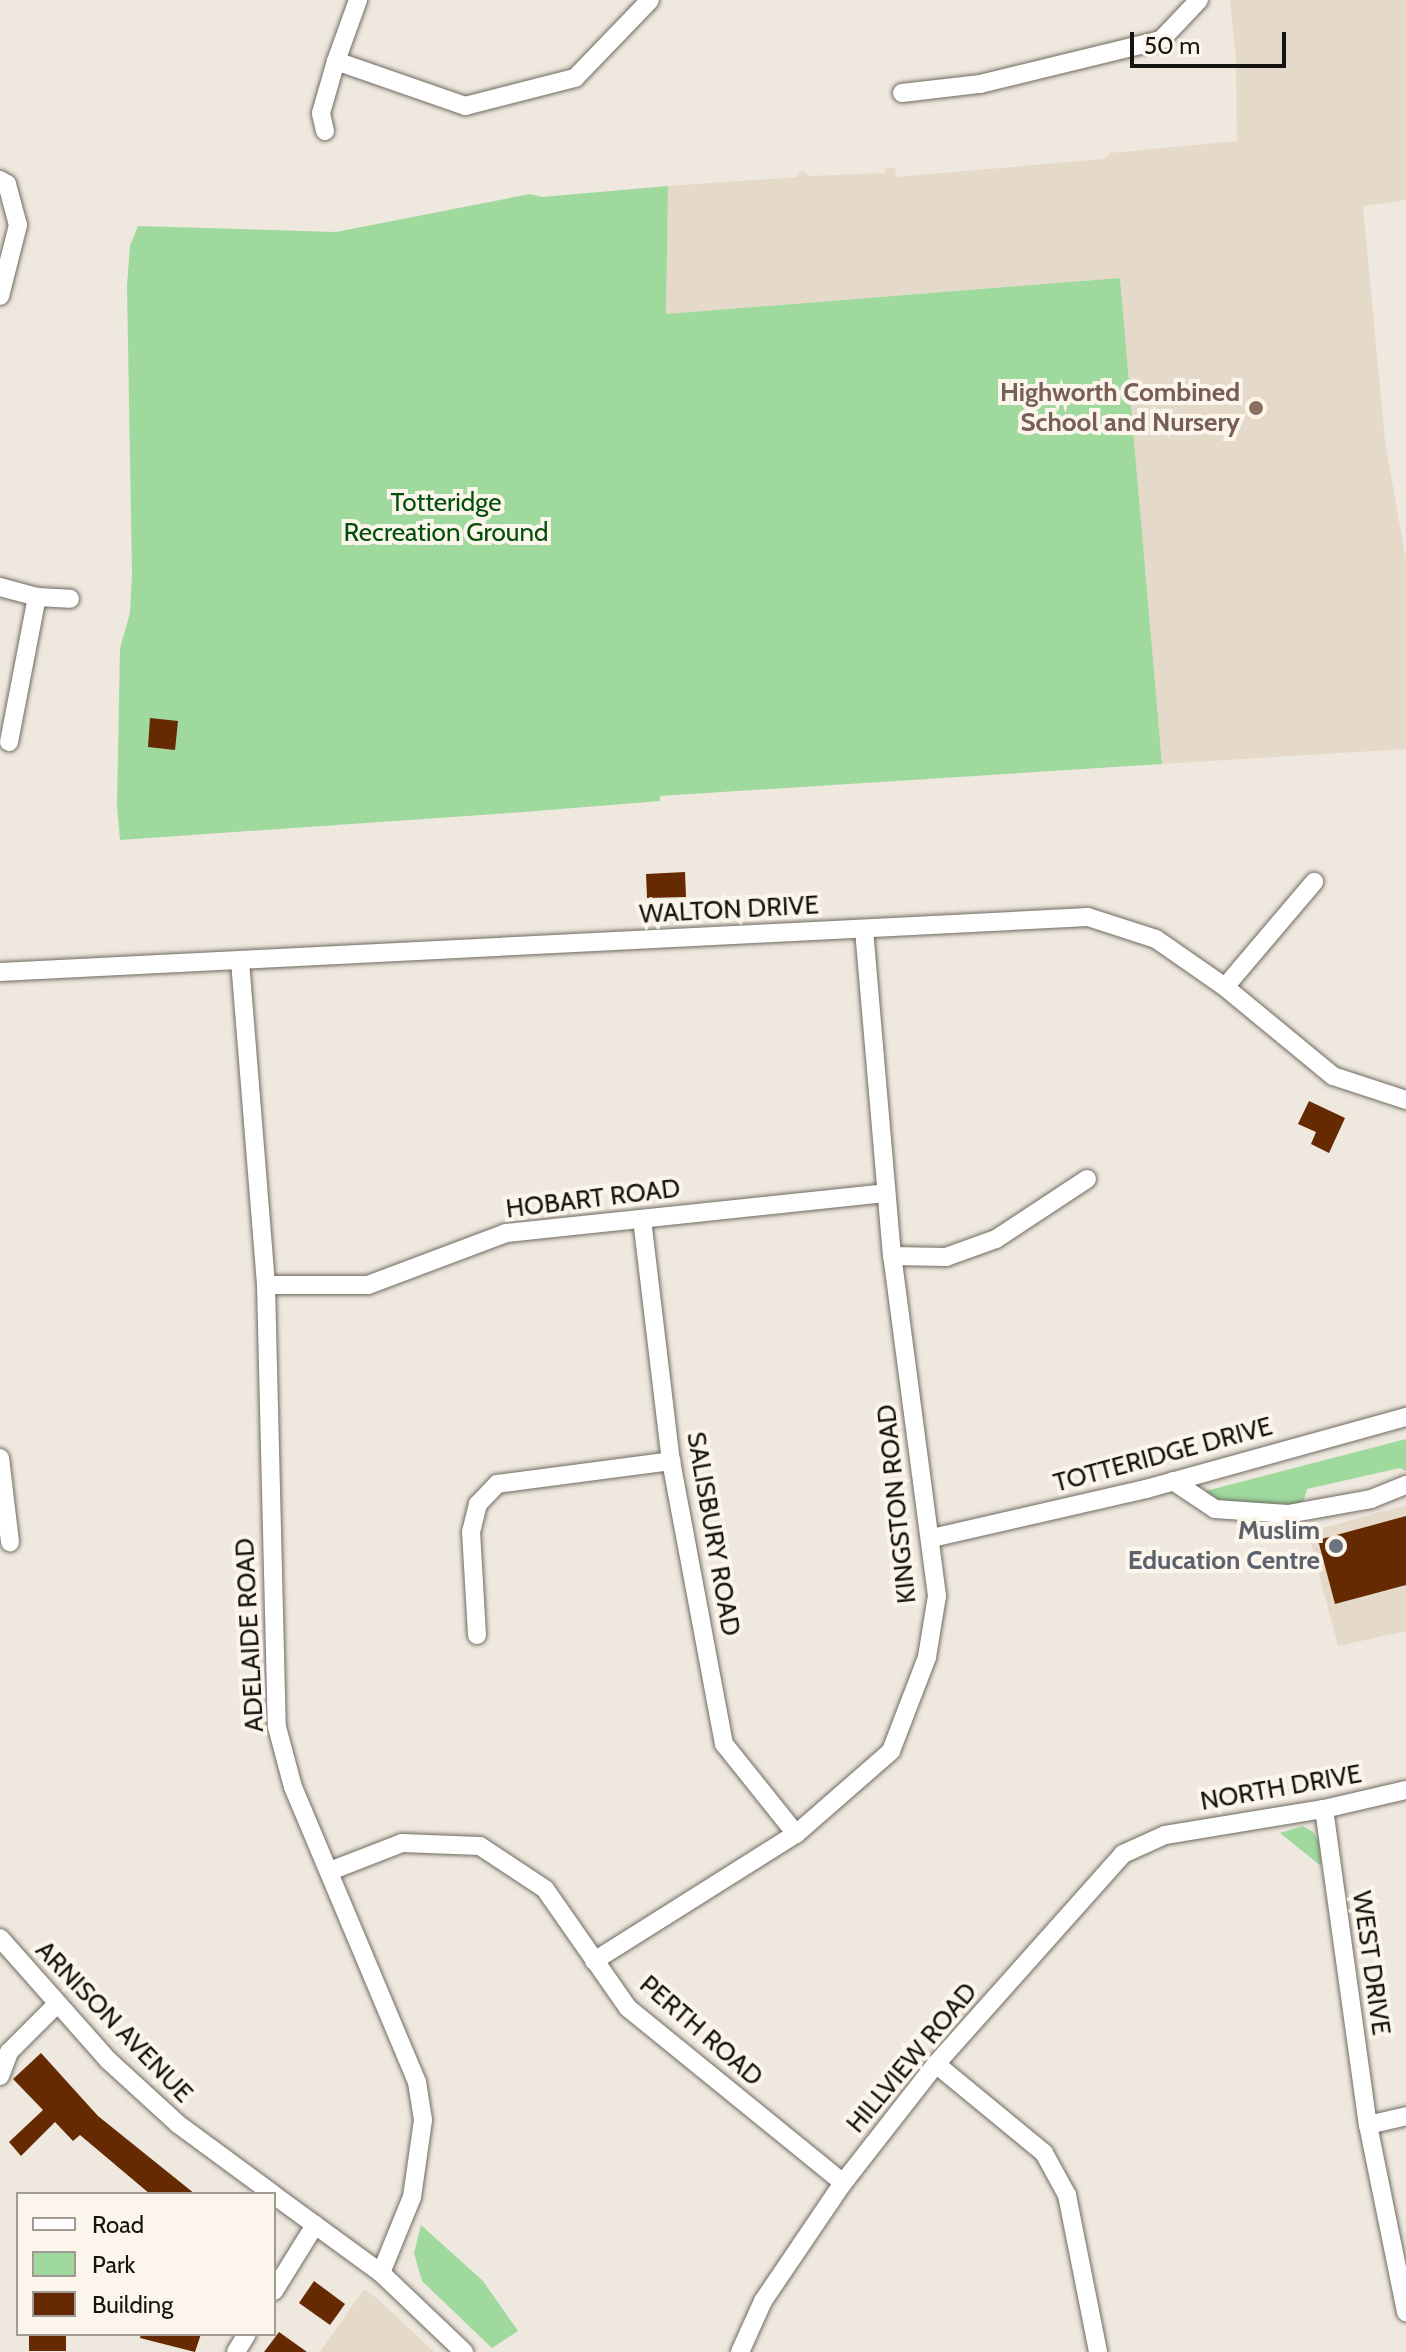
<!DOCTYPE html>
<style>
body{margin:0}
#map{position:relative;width:1406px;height:2352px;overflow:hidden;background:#eee8de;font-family:Cabin,sans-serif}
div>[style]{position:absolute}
.built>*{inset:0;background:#e5daca}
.green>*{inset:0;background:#9fd99e}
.building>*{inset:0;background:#652a02}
.roads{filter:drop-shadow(0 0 2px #6f6a61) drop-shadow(0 0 2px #6f6a61)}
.street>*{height:18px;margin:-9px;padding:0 9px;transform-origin:9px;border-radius:9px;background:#fff}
.dots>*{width:22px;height:22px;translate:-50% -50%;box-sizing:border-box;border:4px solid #fcf5eb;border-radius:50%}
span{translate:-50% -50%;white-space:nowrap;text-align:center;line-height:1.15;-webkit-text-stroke:8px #fcf5eb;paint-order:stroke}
.education-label{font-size:26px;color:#785e54;font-weight:700}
.right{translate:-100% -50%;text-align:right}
.park-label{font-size:26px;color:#00500b}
.street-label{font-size:26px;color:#161411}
.worship-label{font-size:26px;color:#5b616d;font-weight:700}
.legend{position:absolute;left:16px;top:2192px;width:260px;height:144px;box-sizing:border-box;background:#fcf5eb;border:2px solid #a09b94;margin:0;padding:10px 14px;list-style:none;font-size:24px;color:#161411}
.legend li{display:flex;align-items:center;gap:16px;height:40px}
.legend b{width:40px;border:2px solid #a09b94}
.scale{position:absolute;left:1130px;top:32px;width:156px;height:36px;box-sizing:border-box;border:4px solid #161411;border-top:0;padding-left:10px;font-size:24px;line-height:28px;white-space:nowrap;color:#161411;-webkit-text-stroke:6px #fcf5eb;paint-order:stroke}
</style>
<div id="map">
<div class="built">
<i style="clip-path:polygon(1230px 0,1406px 0,1406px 200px,1363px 206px,1385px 441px,1406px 561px,1406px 749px,1162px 764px,1120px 278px,666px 314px,668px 186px,797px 177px,802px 170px,809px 176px,885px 173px,885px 168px,895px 168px,896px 177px,1104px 159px,1110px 153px,1237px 141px,1236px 58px)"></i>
<i style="clip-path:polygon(1406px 1505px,1406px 1631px,1338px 1646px,1308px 1532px)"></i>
<i style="clip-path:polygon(364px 2289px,379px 2300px,434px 2352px,320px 2352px)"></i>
</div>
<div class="green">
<i style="clip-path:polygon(668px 186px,666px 314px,1120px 278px,1162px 764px,660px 796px,660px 801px,524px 812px,120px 840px,117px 806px,120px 648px,130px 613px,132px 574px,127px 286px,130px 246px,138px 226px,336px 232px,530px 194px,542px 197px)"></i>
<i style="clip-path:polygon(1406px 1439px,1406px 1471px,1400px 1468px,1307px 1489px,1304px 1500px,1296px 1505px,1208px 1505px,1202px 1492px)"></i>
<i style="clip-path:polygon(1303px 1826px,1313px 1832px,1319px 1842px,1321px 1866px,1280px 1833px)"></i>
<i style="clip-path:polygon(421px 2225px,483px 2281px,518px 2331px,492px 2348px,422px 2281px,414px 2253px)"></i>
</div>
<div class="building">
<i style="clip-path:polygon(150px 718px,178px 721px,175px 750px,148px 747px)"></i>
<i style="clip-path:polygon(685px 872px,686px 897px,647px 898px,646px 874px)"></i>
<i style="clip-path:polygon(1309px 1101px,1345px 1118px,1329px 1153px,1311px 1144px,1316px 1132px,1298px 1124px)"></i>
<i style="clip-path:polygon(1406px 1516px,1406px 1585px,1335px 1604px,1318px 1540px)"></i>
<i style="clip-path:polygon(41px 2053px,98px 2116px,195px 2194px,150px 2194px,80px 2135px,73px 2141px,55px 2122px,21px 2156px,9px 2142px,43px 2110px,13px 2079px)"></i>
<i style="clip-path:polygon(314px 2281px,345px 2304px,330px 2325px,299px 2303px)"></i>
<i style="clip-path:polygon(279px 2332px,307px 2352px,264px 2352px)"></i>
<i style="clip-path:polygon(29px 2334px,66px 2334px,66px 2351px,29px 2351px)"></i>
<i style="clip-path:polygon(141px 2334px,201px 2334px,195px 2352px,140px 2338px)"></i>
</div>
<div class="roads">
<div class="street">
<i style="left:358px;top:0;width:65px;rotate:109.8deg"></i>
<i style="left:336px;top:61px;width:137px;rotate:19.2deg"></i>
<i style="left:465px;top:106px;width:114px;rotate:-14.3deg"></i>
<i style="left:575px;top:78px;width:108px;rotate:-46.1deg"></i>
<i style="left:902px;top:93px;width:79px;rotate:-6.6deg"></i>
<i style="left:980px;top:84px;width:186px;rotate:-13.7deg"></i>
<i style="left:1161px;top:40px;width:55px;rotate:-46.5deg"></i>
<i style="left:325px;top:131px;width:18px;rotate:-103deg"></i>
<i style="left:321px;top:113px;width:54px;rotate:-73.9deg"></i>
<i style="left:0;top:180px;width:8px;rotate:30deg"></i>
<i style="left:7px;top:184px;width:42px;rotate:75deg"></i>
<i style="left:18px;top:225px;width:73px;rotate:104.2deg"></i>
<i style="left:0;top:587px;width:38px;rotate:15deg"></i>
<i style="left:37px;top:597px;width:33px;rotate:3deg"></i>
<i style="left:9px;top:742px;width:148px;rotate:-79.1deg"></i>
<i style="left:240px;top:961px;width:325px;rotate:85.4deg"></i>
<i style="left:266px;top:1285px;width:442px;rotate:88.6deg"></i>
<i style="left:277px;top:1727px;width:62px;rotate:75.1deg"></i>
<i style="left:293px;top:1787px;width:320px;rotate:67.2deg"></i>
<i style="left:417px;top:2082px;width:38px;rotate:81deg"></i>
<i style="left:423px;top:2120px;width:78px;rotate:98.1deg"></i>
<i style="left:412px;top:2197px;width:82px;rotate:112.2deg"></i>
<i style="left:0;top:972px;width:1089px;rotate:-2.89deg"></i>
<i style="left:1088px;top:917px;width:71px;rotate:17.9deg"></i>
<i style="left:1156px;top:939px;width:84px;rotate:34.8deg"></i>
<i style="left:1225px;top:987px;width:140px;rotate:39.5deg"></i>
<i style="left:1333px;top:1076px;width:77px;rotate:18.2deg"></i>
<i style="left:1225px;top:987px;width:138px;rotate:-49.7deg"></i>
<i style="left:642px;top:1219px;width:244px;rotate:83.2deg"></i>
<i style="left:671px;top:1461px;width:288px;rotate:79.4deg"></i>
<i style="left:724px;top:1744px;width:115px;rotate:51.3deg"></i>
<i style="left:892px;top:1256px;width:54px;rotate:1.1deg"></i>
<i style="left:946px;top:1257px;width:53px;rotate:-19.8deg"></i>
<i style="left:996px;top:1239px;width:109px;rotate:-33.4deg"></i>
<i style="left:266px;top:1285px;width:102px"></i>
<i style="left:368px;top:1285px;width:147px;rotate:-20.6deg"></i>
<i style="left:506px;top:1233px;width:382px;rotate:-6deg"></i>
<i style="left:0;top:1458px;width:85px;rotate:83.2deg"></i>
<i style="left:1173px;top:1481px;width:50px;rotate:33.7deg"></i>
<i style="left:1215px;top:1509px;width:73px;rotate:3.9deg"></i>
<i style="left:1288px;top:1514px;width:84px;rotate:-10.2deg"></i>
<i style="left:1371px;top:1499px;width:38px;rotate:-22deg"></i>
<i style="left:932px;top:1538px;width:220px;rotate:-12.9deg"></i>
<i style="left:1146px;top:1489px;width:270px;rotate:-15.5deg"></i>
<i style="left:477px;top:1635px;width:103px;rotate:-93.3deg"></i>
<i style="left:471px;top:1532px;width:29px;rotate:-76deg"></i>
<i style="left:478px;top:1504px;width:28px;rotate:-46deg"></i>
<i style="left:497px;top:1484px;width:176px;rotate:-7.5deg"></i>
<i style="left:1324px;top:1809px;width:319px;rotate:82.1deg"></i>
<i style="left:1368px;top:2125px;width:191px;rotate:78.5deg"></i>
<i style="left:330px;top:1871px;width:77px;rotate:-21.3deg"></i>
<i style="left:402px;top:1843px;width:78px;rotate:2.2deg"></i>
<i style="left:480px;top:1846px;width:78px;rotate:33.5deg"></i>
<i style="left:545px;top:1889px;width:145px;rotate:55.1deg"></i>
<i style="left:628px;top:2008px;width:277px;rotate:39.1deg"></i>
<i style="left:0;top:1938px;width:163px;rotate:48.5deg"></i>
<i style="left:108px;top:2060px;width:95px;rotate:42.4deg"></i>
<i style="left:178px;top:2124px;width:118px;rotate:36.4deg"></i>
<i style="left:594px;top:1961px;width:239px;rotate:-32.2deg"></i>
<i style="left:796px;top:1834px;width:126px;rotate:-41.1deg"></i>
<i style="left:891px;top:1751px;width:101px;rotate:-69deg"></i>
<i style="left:927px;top:1657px;width:62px;rotate:-80.7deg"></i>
<i style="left:937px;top:1596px;width:343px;rotate:-97.5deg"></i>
<i style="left:892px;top:1256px;width:328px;rotate:-94.9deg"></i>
<i style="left:936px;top:2064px;width:140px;rotate:39.5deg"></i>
<i style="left:1044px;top:2153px;width:48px;rotate:61.3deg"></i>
<i style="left:1067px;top:2195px;width:160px;rotate:78.8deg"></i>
<i style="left:0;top:2076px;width:26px;rotate:-69deg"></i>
<i style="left:9px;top:2052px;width:66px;rotate:-45deg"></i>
<i style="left:1368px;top:2125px;width:39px;rotate:-13deg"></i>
<i style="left:274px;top:2195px;width:132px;rotate:36.1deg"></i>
<i style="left:381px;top:2273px;width:115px;rotate:43.6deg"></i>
<i style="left:274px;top:2291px;width:78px;rotate:-58.2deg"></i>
<i style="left:236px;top:2352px;width:21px;rotate:-59deg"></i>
<i style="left:740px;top:2352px;width:56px;rotate:-65.7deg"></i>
<i style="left:763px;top:2301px;width:143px;rotate:-55.9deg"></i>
<i style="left:843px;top:2183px;width:151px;rotate:-52deg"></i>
<i style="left:936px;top:2064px;width:281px;rotate:-48.3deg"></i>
<i style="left:1123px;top:1854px;width:46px;rotate:-24.3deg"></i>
<i style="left:1165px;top:1835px;width:161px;rotate:-9.3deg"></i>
<i style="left:1324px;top:1809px;width:84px;rotate:-13deg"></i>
</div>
</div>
<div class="dots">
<i style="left:1256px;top:408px;background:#8d6e63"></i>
<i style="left:1336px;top:1546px;background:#6b7280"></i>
</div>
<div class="education-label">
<span class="right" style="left:1240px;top:408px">Highworth Combined<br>School and Nursery</span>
</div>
<div class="park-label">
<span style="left:446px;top:518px">Totteridge<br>Recreation Ground</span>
</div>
<div class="street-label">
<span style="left:729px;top:910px;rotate:-3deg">WALTON DRIVE</span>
<span style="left:593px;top:1199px;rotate:-7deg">HOBART ROAD</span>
<span style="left:1163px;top:1455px;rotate:-15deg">TOTTERIDGE DRIVE</span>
<span style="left:897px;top:1504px;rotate:-96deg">KINGSTON ROAD</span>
<span style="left:713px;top:1534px;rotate:80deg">SALISBURY ROAD</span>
<span style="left:250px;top:1635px;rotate:-93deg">ADELAIDE ROAD</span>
<span style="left:1281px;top:1788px;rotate:-10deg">NORTH DRIVE</span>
<span style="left:1371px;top:1963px;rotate:82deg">WEST DRIVE</span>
<span style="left:114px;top:2022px;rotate:46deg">ARNISON AVENUE</span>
<span style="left:701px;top:2031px;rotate:41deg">PERTH ROAD</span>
<span style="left:912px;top:2058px;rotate:-50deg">HILLVIEW ROAD</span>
</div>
<div class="worship-label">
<span class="right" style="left:1320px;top:1546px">Muslim<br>Education Centre</span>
</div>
<ul class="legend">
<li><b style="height:10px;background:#fff"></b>Road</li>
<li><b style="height:22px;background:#9fd99e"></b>Park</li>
<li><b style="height:22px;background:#652a02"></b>Building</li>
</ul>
<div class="scale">50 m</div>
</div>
